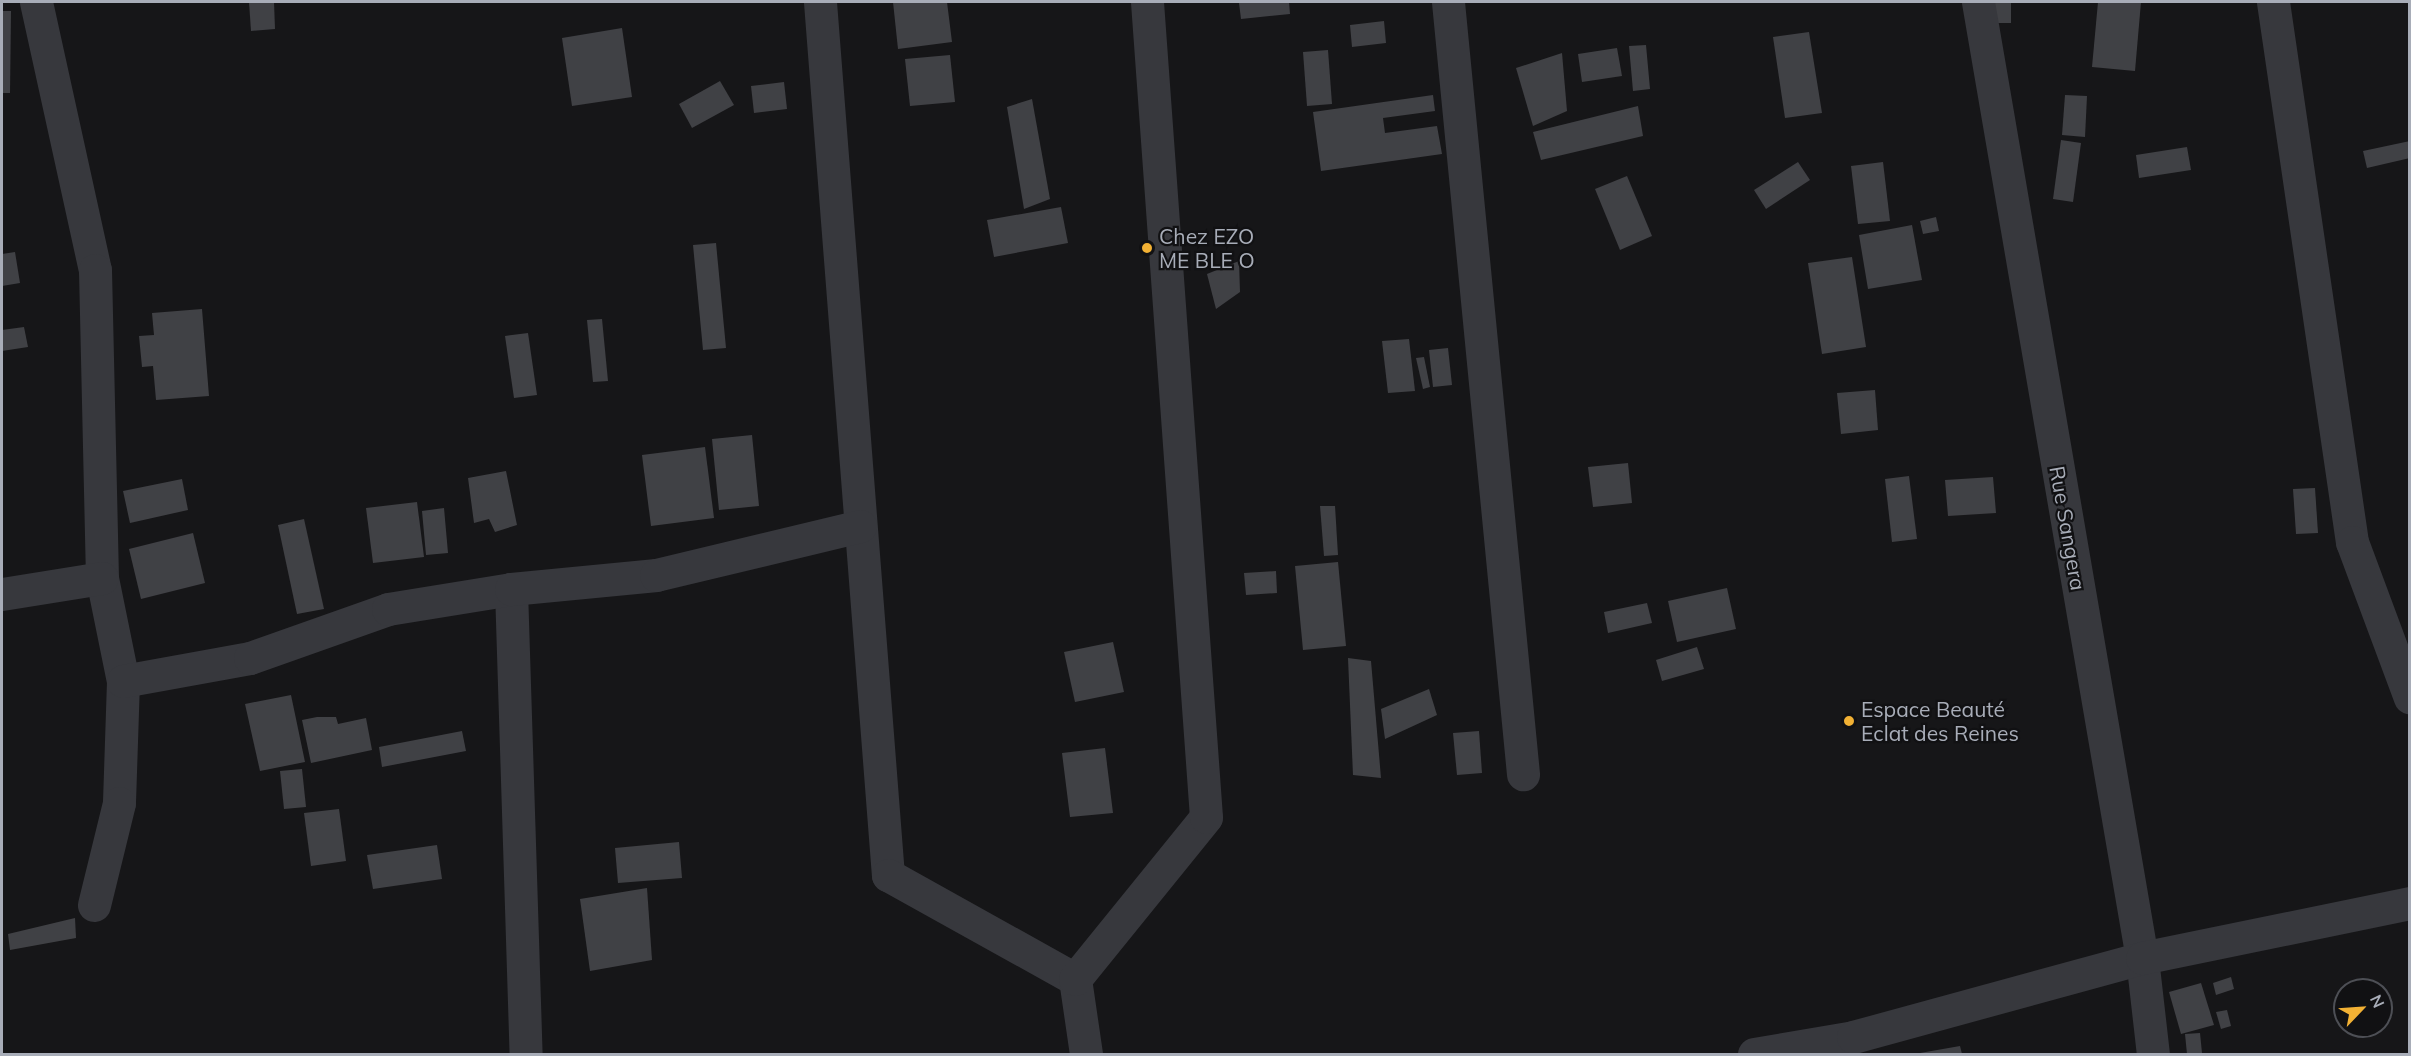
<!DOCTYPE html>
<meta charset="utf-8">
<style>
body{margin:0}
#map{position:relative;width:2411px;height:1056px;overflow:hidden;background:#161618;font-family:Mulish,sans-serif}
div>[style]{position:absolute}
.building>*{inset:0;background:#404145}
.minor>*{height:33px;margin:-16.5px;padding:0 16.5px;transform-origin:16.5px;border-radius:16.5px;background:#37383d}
.dots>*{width:16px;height:16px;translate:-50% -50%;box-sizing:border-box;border:3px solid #111113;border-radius:50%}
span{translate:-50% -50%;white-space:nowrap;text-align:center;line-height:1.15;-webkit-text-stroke:4.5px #111113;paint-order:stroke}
.poi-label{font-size:21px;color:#a8adb8}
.left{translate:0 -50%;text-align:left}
.street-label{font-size:21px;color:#a8adb8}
.frame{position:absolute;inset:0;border:3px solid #a8adb8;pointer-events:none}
.north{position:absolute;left:2333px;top:978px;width:60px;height:60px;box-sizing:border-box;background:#111113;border:2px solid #4d4f55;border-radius:50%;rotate:65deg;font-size:16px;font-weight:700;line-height:24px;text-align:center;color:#a8adb8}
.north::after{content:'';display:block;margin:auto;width:21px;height:27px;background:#f2b134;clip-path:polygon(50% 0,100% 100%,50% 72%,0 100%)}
</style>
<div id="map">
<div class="building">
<i style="clip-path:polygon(249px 2px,274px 2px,275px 29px,251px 31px)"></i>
<i style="clip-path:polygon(893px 2px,947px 2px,952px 42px,898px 49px)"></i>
<i style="clip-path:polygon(1289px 2px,1290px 14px,1241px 19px,1239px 3px)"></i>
<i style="clip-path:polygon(1991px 2px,2011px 2px,2011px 23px,1991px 23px)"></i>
<i style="clip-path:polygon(2098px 2px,2141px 2px,2135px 71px,2092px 67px)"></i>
<i style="clip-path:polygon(2px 11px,11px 11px,10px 93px,2px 93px)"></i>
<i style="clip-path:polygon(1384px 21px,1386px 43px,1352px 47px,1350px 25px)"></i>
<i style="clip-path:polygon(622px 28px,632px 97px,572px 106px,562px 38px)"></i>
<i style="clip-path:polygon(1809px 32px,1822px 113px,1785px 118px,1773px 37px)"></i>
<i style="clip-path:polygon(1646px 45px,1650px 89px,1633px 91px,1629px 46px)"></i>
<i style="clip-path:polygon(1617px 48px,1622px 76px,1582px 82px,1578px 54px)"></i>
<i style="clip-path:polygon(1328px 50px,1332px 104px,1307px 106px,1303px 52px)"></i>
<i style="clip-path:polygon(1562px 53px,1567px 111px,1533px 126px,1516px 68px)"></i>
<i style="clip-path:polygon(950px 55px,955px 102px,910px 106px,905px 59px)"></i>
<i style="clip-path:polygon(720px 81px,734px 105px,692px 128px,679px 104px)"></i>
<i style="clip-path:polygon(784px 82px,787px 109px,754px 113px,751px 86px)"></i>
<i style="clip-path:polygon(1433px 95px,1435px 111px,1383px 118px,1385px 133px,1437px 126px,1442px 154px,1321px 171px,1313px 112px)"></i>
<i style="clip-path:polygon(2065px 95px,2087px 96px,2085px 137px,2062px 135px)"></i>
<i style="clip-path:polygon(1032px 99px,1050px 199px,1024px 209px,1007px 107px)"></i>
<i style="clip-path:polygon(1638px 106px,1643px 136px,1541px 160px,1533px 132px)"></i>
<i style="clip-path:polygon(2061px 140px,2081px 143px,2073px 202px,2053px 199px)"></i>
<i style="clip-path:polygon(2410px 141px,2410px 158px,2367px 168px,2363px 151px)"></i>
<i style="clip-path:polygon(2187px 147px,2191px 170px,2139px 178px,2136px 155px)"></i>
<i style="clip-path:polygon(1798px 162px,1810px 180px,1766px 209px,1754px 190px)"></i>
<i style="clip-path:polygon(1883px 162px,1890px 221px,1858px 224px,1851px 166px)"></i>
<i style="clip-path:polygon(1627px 176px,1652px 236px,1620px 250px,1595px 189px)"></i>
<i style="clip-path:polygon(1061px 207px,1068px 243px,994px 257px,987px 220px)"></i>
<i style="clip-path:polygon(1936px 217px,1939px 231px,1923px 234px,1920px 221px)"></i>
<i style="clip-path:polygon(1912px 225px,1922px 280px,1868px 289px,1859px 235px)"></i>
<i style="clip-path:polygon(716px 243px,726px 348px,703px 350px,693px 245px)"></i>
<i style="clip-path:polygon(15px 252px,20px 283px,2px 286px,2px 254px)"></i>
<i style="clip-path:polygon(1852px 257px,1866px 347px,1822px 354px,1808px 263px)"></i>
<i style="clip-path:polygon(1239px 261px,1240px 292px,1216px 309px,1207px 274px)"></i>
<i style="clip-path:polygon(202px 309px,209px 396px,156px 400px,153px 366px,142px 367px,139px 336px,154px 335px,152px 313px)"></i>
<i style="clip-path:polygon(602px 319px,608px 381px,593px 382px,587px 320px)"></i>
<i style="clip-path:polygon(24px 327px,28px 347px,2px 351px,2px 330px)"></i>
<i style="clip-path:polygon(528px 333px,537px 395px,514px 398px,505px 336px)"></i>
<i style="clip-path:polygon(1409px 339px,1415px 391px,1388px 393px,1382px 341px)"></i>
<i style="clip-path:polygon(1448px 348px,1452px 385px,1433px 387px,1429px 350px)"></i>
<i style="clip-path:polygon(1424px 357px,1430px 387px,1423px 389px,1416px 358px)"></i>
<i style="clip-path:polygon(1875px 390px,1878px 430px,1841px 434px,1837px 393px)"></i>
<i style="clip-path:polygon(752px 435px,759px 506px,719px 510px,712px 439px)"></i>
<i style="clip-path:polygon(705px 447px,714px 518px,651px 526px,642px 455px)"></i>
<i style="clip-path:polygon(1628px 463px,1632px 503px,1593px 507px,1588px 467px)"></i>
<i style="clip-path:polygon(506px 471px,517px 525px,495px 532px,489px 519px,474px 523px,468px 478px)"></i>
<i style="clip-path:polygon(1909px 476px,1917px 539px,1892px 542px,1885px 479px)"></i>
<i style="clip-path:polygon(1993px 477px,1996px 513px,1948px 516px,1945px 480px)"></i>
<i style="clip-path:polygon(182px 479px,188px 510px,130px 523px,123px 491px)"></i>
<i style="clip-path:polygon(2315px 488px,2318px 533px,2296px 534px,2293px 489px)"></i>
<i style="clip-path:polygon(417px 502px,424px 557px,373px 563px,366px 508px)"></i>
<i style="clip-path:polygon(1320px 506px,1335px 506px,1338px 555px,1324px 556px)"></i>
<i style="clip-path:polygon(444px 508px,448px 553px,426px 555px,422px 511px)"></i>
<i style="clip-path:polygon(304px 519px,324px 609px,297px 614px,278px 525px)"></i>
<i style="clip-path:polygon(193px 533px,205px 583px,141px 599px,129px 549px)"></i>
<i style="clip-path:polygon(1338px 562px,1346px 646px,1303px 650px,1295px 566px)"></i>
<i style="clip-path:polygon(1276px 571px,1277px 593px,1246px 595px,1244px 573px)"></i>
<i style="clip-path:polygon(1727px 588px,1736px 629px,1677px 642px,1668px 601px)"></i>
<i style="clip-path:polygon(1647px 603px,1652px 623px,1608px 633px,1604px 612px)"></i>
<i style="clip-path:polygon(1113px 642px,1124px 692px,1075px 702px,1064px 652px)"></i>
<i style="clip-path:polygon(1697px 647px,1704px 669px,1662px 681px,1656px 660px)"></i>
<i style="clip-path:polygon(1348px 658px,1371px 661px,1381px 778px,1353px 775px)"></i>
<i style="clip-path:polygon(1429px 689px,1437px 715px,1385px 739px,1381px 709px)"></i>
<i style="clip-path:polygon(291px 695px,305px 762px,260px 771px,245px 704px)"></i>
<i style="clip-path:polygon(317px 717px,336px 717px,338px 724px,366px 718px,372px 750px,311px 763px,302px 720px)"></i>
<i style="clip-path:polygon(462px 731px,466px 751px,382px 767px,379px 747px)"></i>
<i style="clip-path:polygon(1479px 731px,1482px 773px,1457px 775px,1453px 733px)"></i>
<i style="clip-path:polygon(1105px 748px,1113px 813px,1070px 817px,1062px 753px)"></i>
<i style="clip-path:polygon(302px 769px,306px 807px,284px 809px,280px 771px)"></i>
<i style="clip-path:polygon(339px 809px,346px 861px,311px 866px,304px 813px)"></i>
<i style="clip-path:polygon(679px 842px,682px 878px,618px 883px,615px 848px)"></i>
<i style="clip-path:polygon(437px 845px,442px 879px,373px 889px,367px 855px)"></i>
<i style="clip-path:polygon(647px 888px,652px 960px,590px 971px,580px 899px)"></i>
<i style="clip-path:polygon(75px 918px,76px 938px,10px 950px,8px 934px)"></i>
<i style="clip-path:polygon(2231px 977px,2234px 989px,2216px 995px,2213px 983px)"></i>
<i style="clip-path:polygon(2201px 983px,2214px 1025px,2181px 1034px,2169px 992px)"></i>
<i style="clip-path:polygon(2227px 1010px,2231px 1026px,2221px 1029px,2216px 1012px)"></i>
<i style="clip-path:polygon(2200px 1033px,2202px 1053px,2187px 1054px,2185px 1034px)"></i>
<i style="clip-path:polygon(1960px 1046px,1962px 1054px,1920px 1054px,1920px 1053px)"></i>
</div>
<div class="minor">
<i style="left:36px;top:2px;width:274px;rotate:77.6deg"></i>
<i style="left:95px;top:270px;width:308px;rotate:88.7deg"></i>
<i style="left:102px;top:578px;width:105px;rotate:78.5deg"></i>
<i style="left:123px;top:681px;width:122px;rotate:91.9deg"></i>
<i style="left:119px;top:803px;width:105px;rotate:103.8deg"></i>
<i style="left:820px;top:2px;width:876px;rotate:85.55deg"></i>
<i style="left:888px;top:875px;width:214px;rotate:29.1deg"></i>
<i style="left:1448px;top:2px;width:776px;rotate:84.45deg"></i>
<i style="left:1978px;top:2px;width:970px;rotate:80.27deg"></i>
<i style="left:2142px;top:958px;width:97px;rotate:83.5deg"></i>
<i style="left:2273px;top:2px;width:546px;rotate:81.68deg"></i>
<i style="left:2352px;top:542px;width:166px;rotate:69.6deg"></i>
<i style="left:511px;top:589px;width:465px;rotate:88.2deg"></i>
<i style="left:2px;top:594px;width:101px;rotate:-9.1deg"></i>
<i style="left:123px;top:681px;width:129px;rotate:-10.3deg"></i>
<i style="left:250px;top:658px;width:146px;rotate:-19.5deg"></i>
<i style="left:388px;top:609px;width:125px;rotate:-9.2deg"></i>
<i style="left:511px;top:589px;width:146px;rotate:-5.5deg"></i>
<i style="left:656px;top:575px;width:210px;rotate:-13.5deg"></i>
<i style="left:1086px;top:1054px;width:76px;rotate:-98.3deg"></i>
<i style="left:1075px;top:979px;width:208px;rotate:-51deg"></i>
<i style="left:1206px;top:817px;width:817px;rotate:-94.14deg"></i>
<i style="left:1754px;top:1054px;width:100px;rotate:-9.7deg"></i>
<i style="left:1853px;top:1037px;width:300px;rotate:-15.3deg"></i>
<i style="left:2142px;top:958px;width:274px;rotate:-11.6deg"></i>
</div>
<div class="dots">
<i style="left:1147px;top:248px;background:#f2b134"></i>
<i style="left:1849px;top:721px;background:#f2b134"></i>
</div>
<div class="poi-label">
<span class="left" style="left:1159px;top:248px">Chez EZO<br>ME BLE O</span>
<span class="left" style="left:1861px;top:721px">Espace Beauté<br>Eclat des Reines</span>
</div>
<div class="street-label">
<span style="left:2068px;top:528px;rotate:80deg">Rue Sangera</span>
</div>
<div class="frame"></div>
<div class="north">N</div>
</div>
